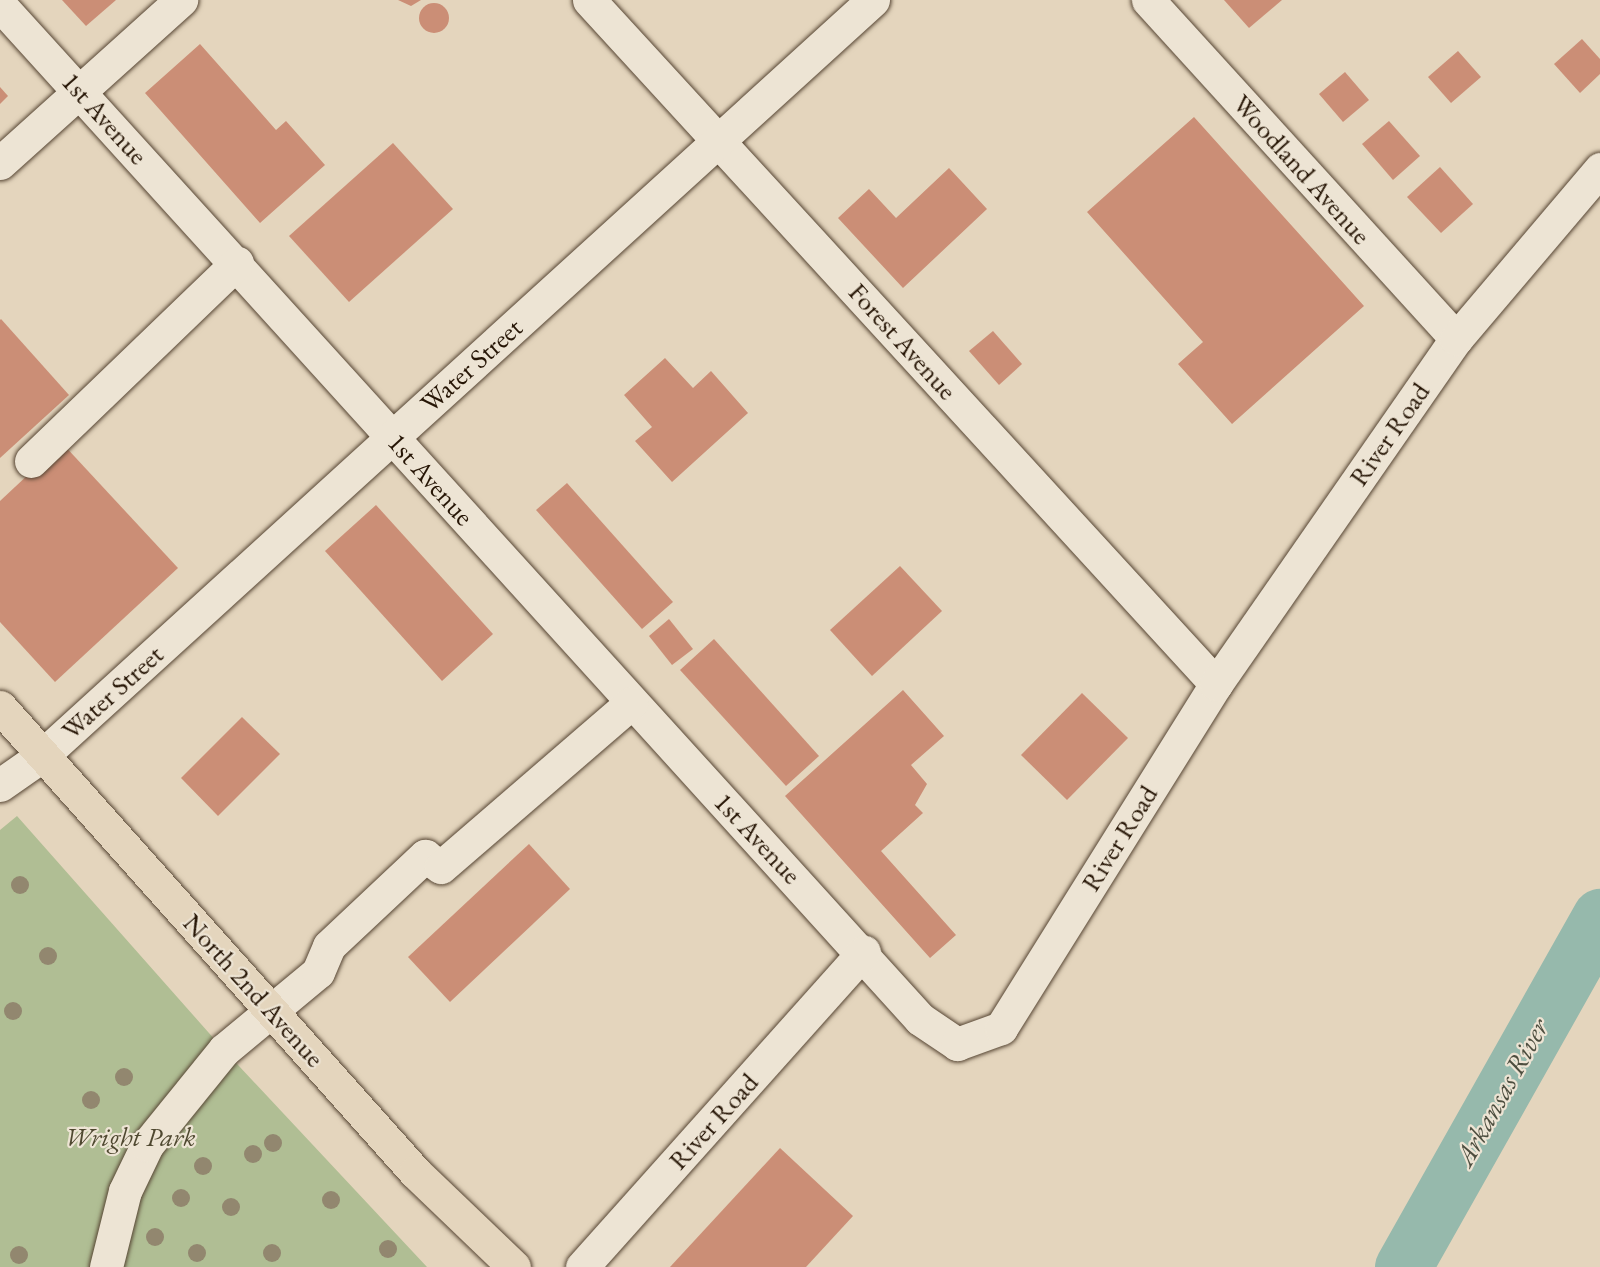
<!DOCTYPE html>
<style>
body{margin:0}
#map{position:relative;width:1600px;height:1267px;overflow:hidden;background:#e4d5bd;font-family:"EB Garamond",serif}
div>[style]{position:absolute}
.green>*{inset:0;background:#b0be94}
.river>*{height:57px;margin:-28.5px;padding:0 28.5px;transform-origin:28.5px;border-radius:28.5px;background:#96b9ac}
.building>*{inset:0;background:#cb8e76}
.round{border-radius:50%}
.roads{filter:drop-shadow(0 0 2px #564533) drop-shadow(0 0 2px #564533)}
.minor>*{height:33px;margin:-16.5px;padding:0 16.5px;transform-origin:16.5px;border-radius:16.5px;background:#ede4d4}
.major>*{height:33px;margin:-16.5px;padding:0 16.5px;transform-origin:16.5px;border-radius:16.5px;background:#e4d5bd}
.trees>*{width:18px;height:18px;margin:-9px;border-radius:50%;background:#92876f}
span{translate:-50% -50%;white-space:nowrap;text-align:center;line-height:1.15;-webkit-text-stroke:4.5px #ede4d4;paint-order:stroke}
.street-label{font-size:27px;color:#261505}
.park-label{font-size:27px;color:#4f4830;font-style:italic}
.water-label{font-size:28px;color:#4d4e3f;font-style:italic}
</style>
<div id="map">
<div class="green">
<i style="clip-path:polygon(17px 816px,224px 1050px,427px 1267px,0 1267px,0 830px)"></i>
</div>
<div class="river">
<i style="left:1403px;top:1267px;width:402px;rotate:-60.6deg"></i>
</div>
<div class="building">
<i style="clip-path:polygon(62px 0,116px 0,86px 26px)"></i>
<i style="clip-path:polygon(398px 0,421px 0,411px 6px)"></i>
<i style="clip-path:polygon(1224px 0,1282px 0,1249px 28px)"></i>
<i class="round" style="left:419px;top:3px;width:30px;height:30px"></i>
<i style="clip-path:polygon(1582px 39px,1600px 59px,1600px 74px,1580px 93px,1554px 64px)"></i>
<i style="clip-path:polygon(200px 44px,276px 130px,286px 121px,325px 165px,260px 223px,145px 93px)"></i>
<i style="clip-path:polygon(1458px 51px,1481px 77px,1451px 103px,1428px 77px)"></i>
<i style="clip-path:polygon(1345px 72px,1369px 100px,1343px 122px,1319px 94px)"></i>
<i style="clip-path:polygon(0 87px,8px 96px,0 104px)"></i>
<i style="clip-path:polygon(1194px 117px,1364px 306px,1232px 424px,1178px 364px,1203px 342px,1087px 212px)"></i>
<i style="clip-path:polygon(1389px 121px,1420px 156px,1393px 180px,1362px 144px)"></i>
<i style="clip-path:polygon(393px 143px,453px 209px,349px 302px,289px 236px)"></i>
<i style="clip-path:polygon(1440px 167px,1473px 204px,1441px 233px,1407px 197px)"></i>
<i style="clip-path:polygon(949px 168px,987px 209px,903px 288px,838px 218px,869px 189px,896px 218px)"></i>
<i style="clip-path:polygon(1px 319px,69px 395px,0 458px,0 320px)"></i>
<i style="clip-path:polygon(993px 331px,1022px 364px,999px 385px,969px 351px)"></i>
<i style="clip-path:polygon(665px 358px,693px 388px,711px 371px,748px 413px,672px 482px,635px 441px,652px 427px,624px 395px)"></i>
<i style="clip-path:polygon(62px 443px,178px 568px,55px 682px,0 622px,0 501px)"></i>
<i style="clip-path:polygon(567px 483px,673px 602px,642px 629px,536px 510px)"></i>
<i style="clip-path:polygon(376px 505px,493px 634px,442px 681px,325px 551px)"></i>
<i style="clip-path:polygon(900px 566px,942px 611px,872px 676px,830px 630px)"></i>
<i style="clip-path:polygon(669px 619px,693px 649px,672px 665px,649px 636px)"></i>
<i style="clip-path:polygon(714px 639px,819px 756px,786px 786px,680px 670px)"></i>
<i style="clip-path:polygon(903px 690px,944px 736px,911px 765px,927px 784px,915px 805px,923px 813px,881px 851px,956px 935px,930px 958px,785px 796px)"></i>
<i style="clip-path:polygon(1082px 693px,1128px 738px,1067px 800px,1021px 755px)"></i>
<i style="clip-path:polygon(242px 717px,280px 754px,218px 816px,181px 778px)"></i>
<i style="clip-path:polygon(529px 844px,570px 889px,450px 1002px,408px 957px)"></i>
<i style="clip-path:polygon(780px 1148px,853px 1216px,806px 1267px,670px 1267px)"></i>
</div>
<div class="roads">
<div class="minor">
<i style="left:589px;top:0;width:928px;rotate:47.49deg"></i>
<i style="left:1148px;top:0;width:458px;rotate:47.7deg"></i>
<i style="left:0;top:5px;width:1369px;rotate:47.78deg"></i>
<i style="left:920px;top:1019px;width:45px;rotate:34deg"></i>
<i style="left:957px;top:1044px;width:47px;rotate:-20deg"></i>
<i style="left:1001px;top:1028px;width:406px;rotate:-58deg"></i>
<i style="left:1216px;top:684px;width:420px;rotate:-55.2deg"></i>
<i style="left:1456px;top:339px;width:223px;rotate:-49.7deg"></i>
<i style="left:0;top:163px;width:244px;rotate:-42deg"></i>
<i style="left:31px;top:461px;width:286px;rotate:-43.9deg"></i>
<i style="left:0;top:785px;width:52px;rotate:-34.9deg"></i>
<i style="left:43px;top:755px;width:1122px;rotate:-42.29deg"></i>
<i style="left:106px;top:1267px;width:78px;rotate:-76deg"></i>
<i style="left:125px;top:1191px;width:51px;rotate:-64.4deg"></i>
<i style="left:147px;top:1145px;width:122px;rotate:-51deg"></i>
<i style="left:224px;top:1050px;width:122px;rotate:-39.7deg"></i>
<i style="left:318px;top:972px;width:28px;rotate:-67deg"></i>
<i style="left:329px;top:946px;width:132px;rotate:-43.2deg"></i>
<i style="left:425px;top:856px;width:19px;rotate:35deg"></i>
<i style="left:441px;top:867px;width:251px;rotate:-40.8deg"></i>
<i style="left:582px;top:1267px;width:423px;rotate:-48.2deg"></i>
</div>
<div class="major">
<i style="left:0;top:707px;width:623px;rotate:48.25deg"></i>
<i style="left:415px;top:1172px;width:137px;rotate:43.8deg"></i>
</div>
</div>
<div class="trees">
<i style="left:20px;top:885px"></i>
<i style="left:48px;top:956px"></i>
<i style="left:13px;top:1011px"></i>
<i style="left:124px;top:1077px"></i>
<i style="left:91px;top:1100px"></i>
<i style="left:273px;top:1143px"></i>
<i style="left:253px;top:1154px"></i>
<i style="left:203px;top:1166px"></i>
<i style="left:181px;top:1198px"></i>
<i style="left:331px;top:1200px"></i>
<i style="left:231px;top:1207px"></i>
<i style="left:155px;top:1237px"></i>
<i style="left:388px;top:1249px"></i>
<i style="left:197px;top:1253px"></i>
<i style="left:272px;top:1253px"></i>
<i style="left:19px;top:1255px"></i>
</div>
<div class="street-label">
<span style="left:105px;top:118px;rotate:48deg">1st Avenue</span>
<span style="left:1302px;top:169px;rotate:48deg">Woodland Avenue</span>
<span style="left:903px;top:341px;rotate:48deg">Forest Avenue</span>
<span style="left:471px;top:365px;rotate:-42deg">Water Street</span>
<span style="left:1389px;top:434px;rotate:-55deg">River Road</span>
<span style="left:431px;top:479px;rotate:48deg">1st Avenue</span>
<span style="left:112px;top:692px;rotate:-42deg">Water Street</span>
<span style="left:758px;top:838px;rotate:47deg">1st Avenue</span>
<span style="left:1119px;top:838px;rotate:-58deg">River Road</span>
<span style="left:254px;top:990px;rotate:48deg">North 2nd Avenue</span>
<span style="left:713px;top:1121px;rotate:-48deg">River Road</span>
</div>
<div class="park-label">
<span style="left:130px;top:1137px">Wright Park</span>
</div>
<div class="water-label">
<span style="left:1501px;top:1092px;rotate:-61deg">Arkansas River</span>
</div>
</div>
